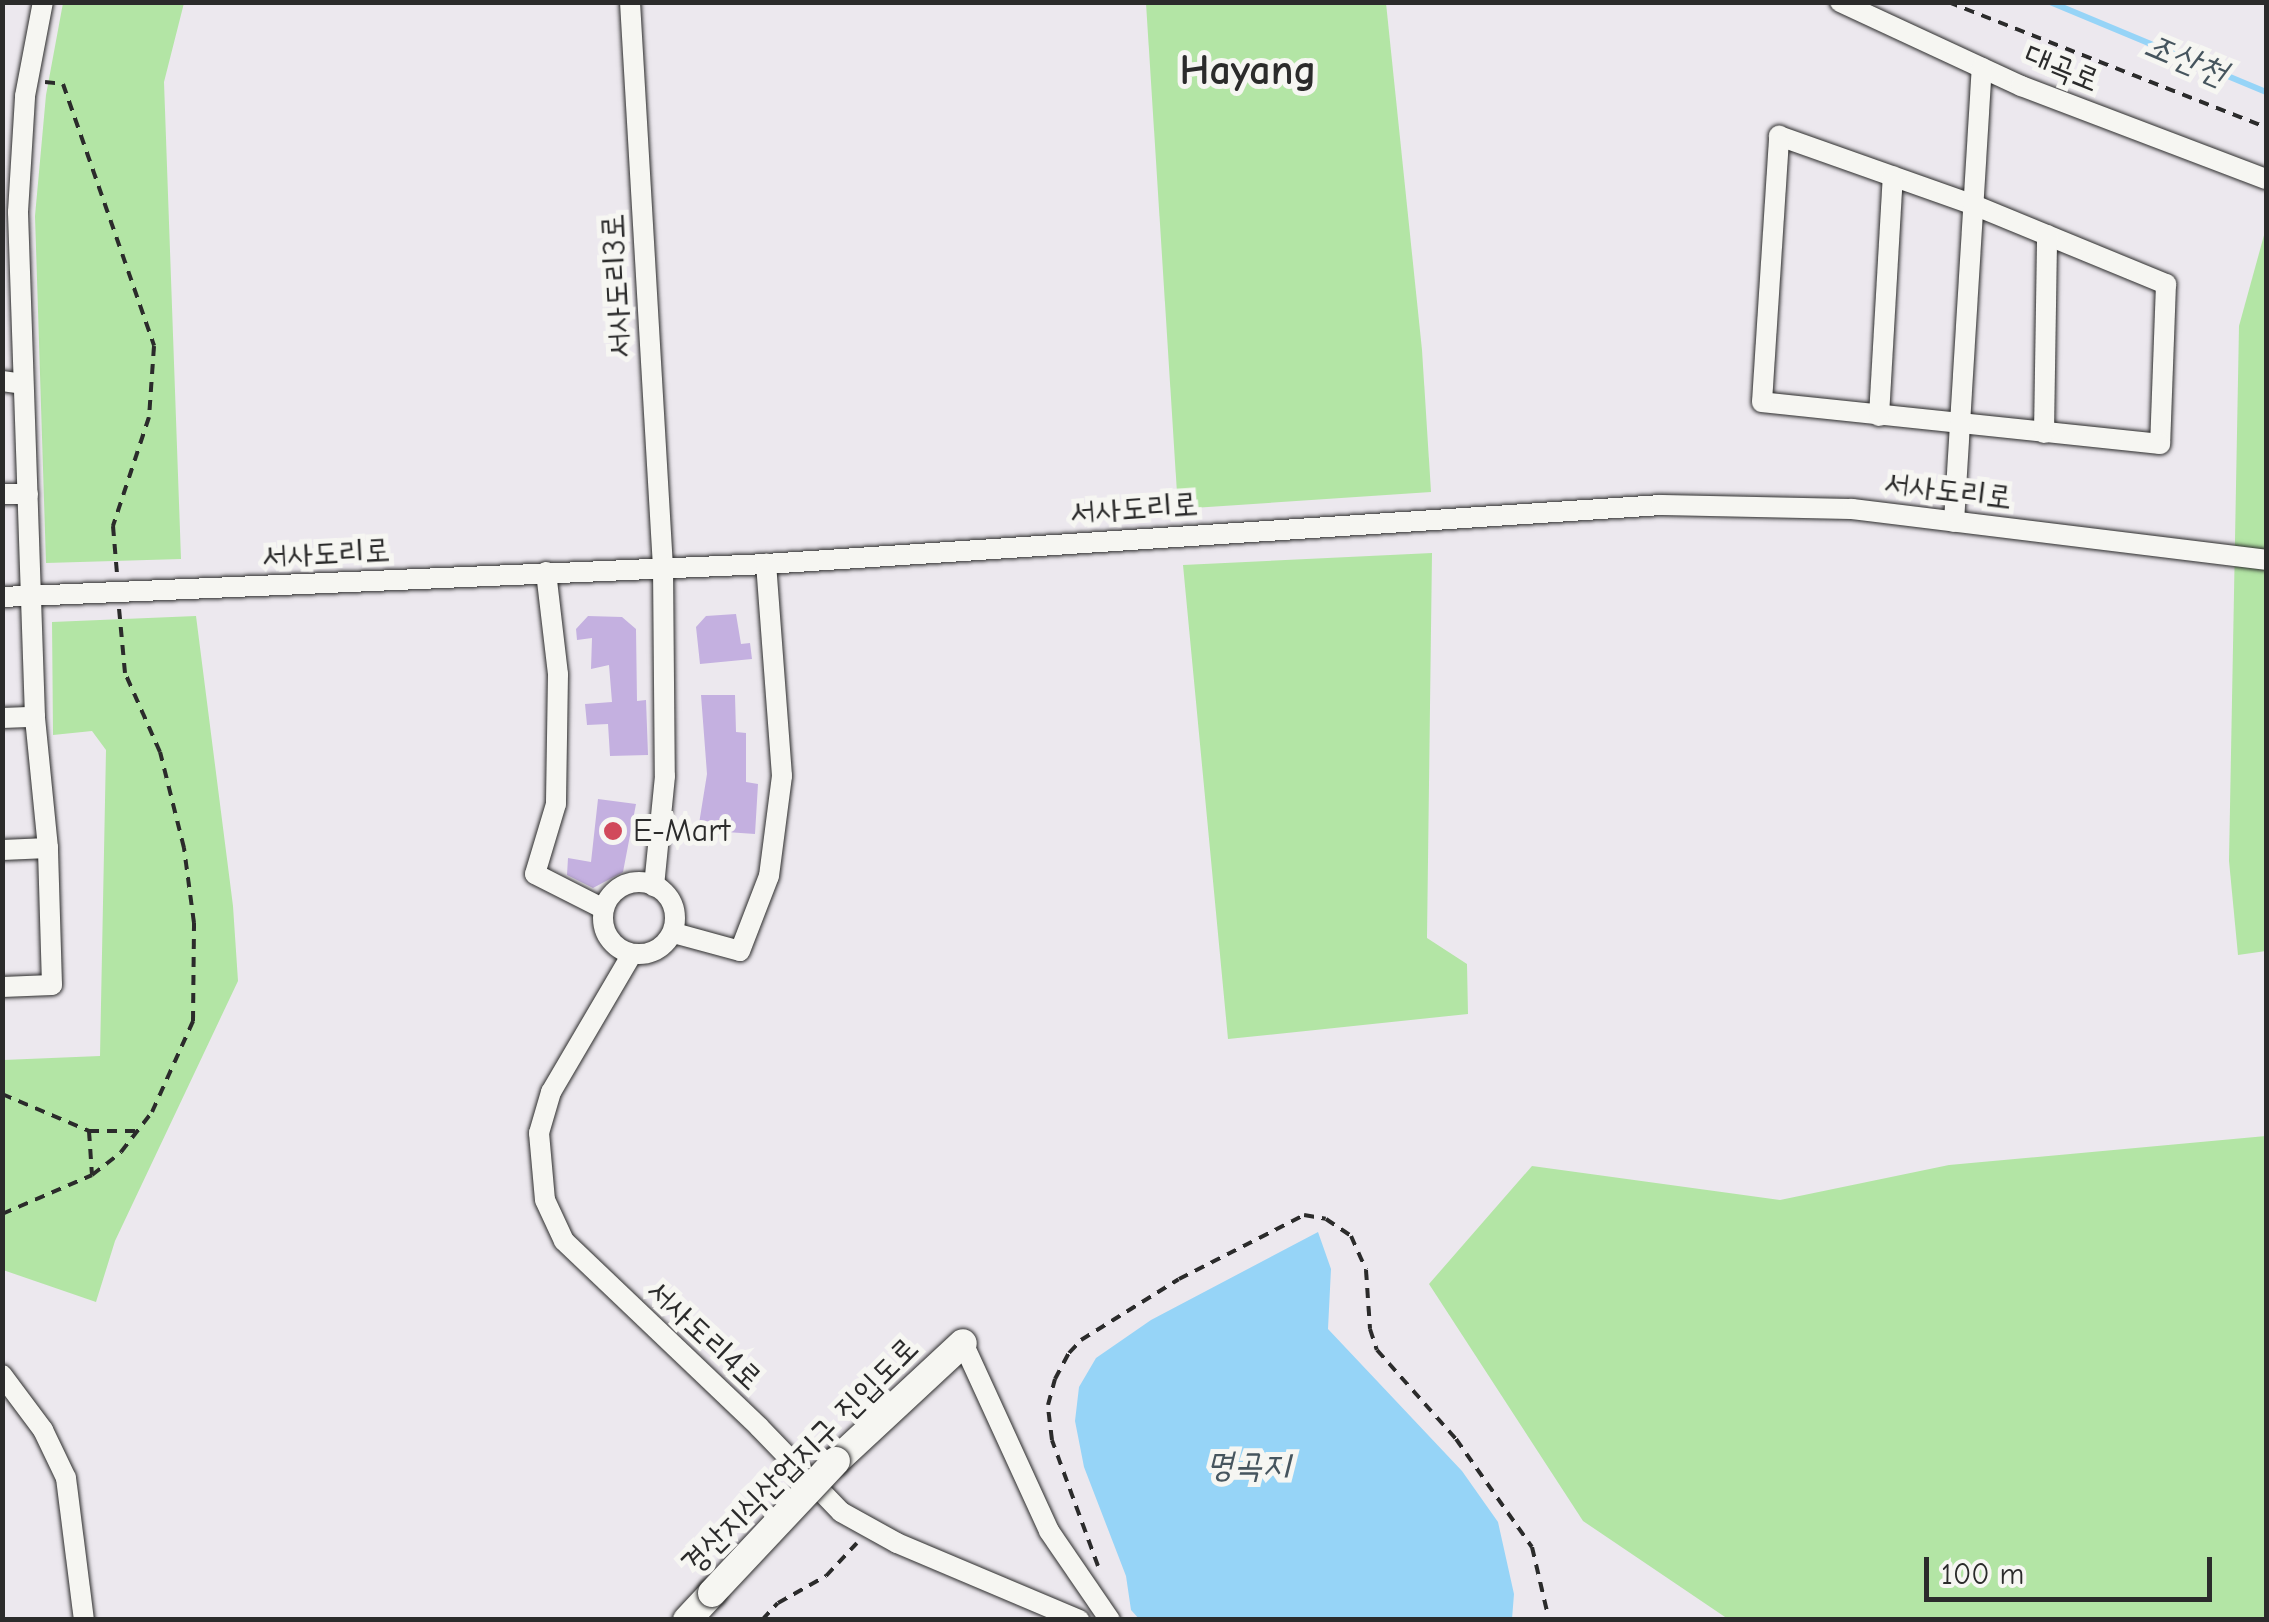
<!DOCTYPE html>
<meta charset="utf-8">
<style>
body{margin:0}
#map{position:relative;width:2269px;height:1622px;overflow:hidden;background:#ece8ee;font-family:"Comic Neue","Poor Story",sans-serif}
div>[style]{position:absolute}
.green>*{inset:0;background:#b3e5a5}
.water>*{inset:0;background:#96d4f7}
.stream>*{height:6px;margin:-3px;padding:0 3px;transform-origin:3px;border-radius:3px;background:#96d4f7}
.building>*{inset:0;background:#c4b0e0}
.path>*{height:4px;margin-top:-2px;transform-origin:0;background:repeating-linear-gradient(90deg,#2b2b2b 0 10px,transparent 0 18px)}
.roads{filter:drop-shadow(0 0 2px #2b2b2b) drop-shadow(0 0 2px #2b2b2b)}
.minor>*{height:20px;margin:-10px;padding:0 10px;transform-origin:10px;border-radius:10px;background:#f6f6f2}
.minor>.ring{margin:-10px;padding:0;box-sizing:content-box;background:none;border:20px solid #f6f6f2;border-radius:50%}
.tertiary>*{height:28px;margin:-14px;padding:0 14px;transform-origin:14px;border-radius:14px;background:#f6f6f2}
.bridges{filter:drop-shadow(0 0 2px #2b2b2b) drop-shadow(0 0 2px #2b2b2b)}
.tertiary-bridge>*{height:28px;margin:-14px;padding:0 14px;transform-origin:14px;border-radius:14px;background:#f6f6f2}
.dots>*{width:28px;height:28px;translate:-50% -50%;box-sizing:border-box;border:5px solid #f6f6f2;border-radius:50%}
span{translate:-50% -50%;white-space:nowrap;text-align:center;line-height:1.15;-webkit-text-stroke:10px #f6f6f2;paint-order:stroke}
.street-label{font-size:32px;color:#2b2b2b}
.poi-label{font-size:32px;color:#2b2b2b}
.left{translate:0 -50%;text-align:left}
.water-label{font-size:35px;color:#46555e;font-style:italic}
.district-label{font-size:42px;color:#2b2b2b;font-weight:700}
.frame{position:absolute;inset:0;border:5px solid #2b2b2b;pointer-events:none}
.scale{position:absolute;left:1924px;top:1557px;width:288px;height:45px;box-sizing:border-box;border:5px solid #2b2b2b;border-top:0;padding-left:12px;font-size:30px;line-height:35px;white-space:nowrap;color:#2b2b2b;-webkit-text-stroke:8px #f6f6f2;paint-order:stroke}
</style>
<div id="map">
<div class="green">
<i style="clip-path:polygon(63px 3px,184px 3px,164px 82px,181px 559px,46px 563px,35px 216px,46px 95px)"></i>
<i style="clip-path:polygon(1146px 3px,1386px 3px,1422px 350px,1431px 492px,1178px 509px)"></i>
<i style="clip-path:polygon(2266px 228px,2266px 951px,2238px 955px,2229px 861px,2239px 326px)"></i>
<i style="clip-path:polygon(1432px 553px,1427px 938px,1467px 964px,1468px 1014px,1228px 1039px,1183px 565px)"></i>
<i style="clip-path:polygon(196px 616px,233px 906px,238px 981px,115px 1241px,96px 1302px,3px 1270px,3px 1060px,100px 1056px,106px 750px,92px 731px,53px 735px,52px 622px)"></i>
<i style="clip-path:polygon(2266px 1136px,2266px 1619px,1728px 1619px,1583px 1521px,1429px 1284px,1532px 1166px,1780px 1200px,1949px 1165px)"></i>
</div>
<div class="water">
<i style="clip-path:polygon(1318px 1232px,1331px 1269px,1328px 1329px,1462px 1471px,1498px 1522px,1514px 1594px,1512px 1619px,1140px 1620px,1131px 1610px,1126px 1576px,1084px 1467px,1075px 1421px,1079px 1387px,1096px 1358px,1151px 1320px)"></i>
</div>
<div class="stream">
<i style="left:2050px;top:2px;width:234px;rotate:22.6deg"></i>
</div>
<div class="building">
<i style="clip-path:polygon(736px 614px,741px 644px,750px 643px,752px 659px,700px 664px,696px 627px,706px 616px)"></i>
<i style="clip-path:polygon(588px 616px,622px 617px,636px 629px,637px 701px,646px 700px,648px 755px,610px 756px,608px 724px,587px 725px,585px 704px,612px 702px,609px 665px,591px 669px,592px 638px,577px 640px,576px 629px)"></i>
<i style="clip-path:polygon(701px 695px,735px 695px,736px 732px,746px 733px,746px 782px,758px 784px,755px 834px,698px 830px,707px 774px)"></i>
<i style="clip-path:polygon(598px 799px,636px 804px,623px 872px,593px 888px,567px 875px,568px 858px,591px 862px)"></i>
</div>
<div class="path">
<i style="left:1948px;top:2px;width:342px;rotate:21.5deg"></i>
<i style="left:45px;top:82px;width:18px;rotate:6deg"></i>
<i style="left:63px;top:84px;width:277px;rotate:70.8deg"></i>
<i style="left:154px;top:346px;width:71px;rotate:94deg"></i>
<i style="left:149px;top:417px;width:115px;rotate:108.3deg"></i>
<i style="left:113px;top:526px;width:48px;rotate:85.2deg"></i>
<i style="left:2px;top:1094px;width:95px;rotate:23deg"></i>
<i style="left:89px;top:1131px;width:46px"></i>
<i style="left:89px;top:1131px;width:44px;rotate:86.1deg"></i>
<i style="left:2px;top:1214px;width:98px;rotate:-23.4deg"></i>
<i style="left:92px;top:1175px;width:37px;rotate:-38deg"></i>
<i style="left:121px;top:1152px;width:51px;rotate:-52.2deg"></i>
<i style="left:152px;top:1112px;width:100px;rotate:-65.7deg"></i>
<i style="left:193px;top:1021px;width:98px;rotate:-89.4deg"></i>
<i style="left:194px;top:923px;width:76px;rotate:-97.6deg"></i>
<i style="left:184px;top:848px;width:99px;rotate:-104deg"></i>
<i style="left:160px;top:752px;width:86px;rotate:-113.9deg"></i>
<i style="left:125px;top:673px;width:65px;rotate:-95.3deg"></i>
<i style="left:1098px;top:1566px;width:134px;rotate:-110.1deg"></i>
<i style="left:1052px;top:1440px;width:35px;rotate:-97deg"></i>
<i style="left:1048px;top:1405px;width:27px;rotate:-75deg"></i>
<i style="left:1055px;top:1379px;width:30px;rotate:-62deg"></i>
<i style="left:1069px;top:1353px;width:18px;rotate:-47deg"></i>
<i style="left:1081px;top:1340px;width:115px;rotate:-31.9deg"></i>
<i style="left:1179px;top:1279px;width:140px;rotate:-27.1deg"></i>
<i style="left:1304px;top:1215px;width:22px;rotate:10deg"></i>
<i style="left:1326px;top:1219px;width:30px;rotate:34deg"></i>
<i style="left:1351px;top:1236px;width:37px;rotate:66deg"></i>
<i style="left:1366px;top:1270px;width:59px;rotate:86.1deg"></i>
<i style="left:1370px;top:1329px;width:22px;rotate:72deg"></i>
<i style="left:1377px;top:1350px;width:119px;rotate:48.4deg"></i>
<i style="left:1456px;top:1439px;width:132px;rotate:54.9deg"></i>
<i style="left:1532px;top:1547px;width:75px;rotate:76.9deg"></i>
<i style="left:762px;top:1620px;width:23px;rotate:-47deg"></i>
<i style="left:778px;top:1603px;width:55px;rotate:-29.4deg"></i>
<i style="left:826px;top:1576px;width:45px;rotate:-46.8deg"></i>
</div>
<div class="roads">
<div class="minor">
<i style="left:630px;top:2px;width:566px;rotate:86.66deg"></i>
<i style="left:663px;top:567px;width:209px;rotate:89.5deg"></i>
<i style="left:665px;top:776px;width:111px;rotate:95.7deg"></i>
<i style="left:1840px;top:2px;width:200px;rotate:24.9deg"></i>
<i style="left:2021px;top:86px;width:262px;rotate:20.8deg"></i>
<i style="left:1779px;top:136px;width:207px;rotate:19.5deg"></i>
<i style="left:1974px;top:205px;width:208px;rotate:22.4deg"></i>
<i style="left:2166px;top:284px;width:160px;rotate:92.1deg"></i>
<i style="left:2160px;top:444px;width:400px;rotate:-174deg"></i>
<i style="left:1762px;top:402px;width:267px;rotate:-86.3deg"></i>
<i style="left:2px;top:381px;width:21px;rotate:8deg"></i>
<i style="left:1879px;top:416px;width:240px;rotate:-86.7deg"></i>
<i style="left:2044px;top:433px;width:198px;rotate:-89.1deg"></i>
<i style="left:2px;top:494px;width:26px"></i>
<i style="left:1954px;top:522px;width:455px;rotate:-86.5deg"></i>
<i style="left:546px;top:572px;width:103px;rotate:83.3deg"></i>
<i style="left:558px;top:674px;width:130px;rotate:90.9deg"></i>
<i style="left:556px;top:804px;width:73px;rotate:106.7deg"></i>
<i style="left:535px;top:874px;width:77px;rotate:26.9deg"></i>
<i style="left:2px;top:597px;width:765px;rotate:-2.47deg"></i>
<i style="left:766px;top:564px;width:897px;rotate:-3.77deg"></i>
<i style="left:1661px;top:505px;width:191px;rotate:1.2deg"></i>
<i style="left:1852px;top:509px;width:417px;rotate:7deg"></i>
<i style="left:2px;top:718px;width:33px;rotate:-2deg"></i>
<i style="left:2px;top:850px;width:46px;rotate:-2.5deg"></i>
<i class="ring" style="left:603px;top:882px;width:52px;height:52px"></i>
<i style="left:674px;top:933px;width:68px;rotate:15.3deg"></i>
<i style="left:740px;top:951px;width:80px;rotate:-68.9deg"></i>
<i style="left:769px;top:876px;width:101px;rotate:-82.6deg"></i>
<i style="left:782px;top:776px;width:213px;rotate:-94.3deg"></i>
<i style="left:632px;top:954px;width:160px;rotate:120.4deg"></i>
<i style="left:551px;top:1092px;width:43px;rotate:106.3deg"></i>
<i style="left:539px;top:1133px;width:67px;rotate:84.9deg"></i>
<i style="left:545px;top:1200px;width:45px;rotate:65.1deg"></i>
<i style="left:564px;top:1241px;width:269px;rotate:43.6deg"></i>
<i style="left:759px;top:1427px;width:118px;rotate:46deg"></i>
<i style="left:841px;top:1512px;width:64px;rotate:29deg"></i>
<i style="left:897px;top:1543px;width:198px;rotate:22.9deg"></i>
<i style="left:2px;top:987px;width:50px;rotate:-2.3deg"></i>
<i style="left:52px;top:985px;width:137px;rotate:-91.7deg"></i>
<i style="left:48px;top:848px;width:132px;rotate:-95.7deg"></i>
<i style="left:35px;top:717px;width:505px;rotate:-91.93deg"></i>
<i style="left:18px;top:212px;width:116px;rotate:-86.5deg"></i>
<i style="left:25px;top:96px;width:96px;rotate:-79.2deg"></i>
<i style="left:963px;top:1343px;width:207px;rotate:65.4deg"></i>
<i style="left:1049px;top:1531px;width:108px;rotate:55.6deg"></i>
<i style="left:2px;top:1375px;width:69px;rotate:53.3deg"></i>
<i style="left:43px;top:1430px;width:53px;rotate:64.4deg"></i>
<i style="left:66px;top:1478px;width:143px;rotate:82.8deg"></i>
</div>
<div class="tertiary">
<i style="left:836px;top:1461px;width:173px;rotate:-42.9deg"></i>
<i style="left:687px;top:1620px;width:37px;rotate:-47deg"></i>
</div>
</div>
<div class="bridges">
<div class="tertiary-bridge">
<i style="left:712px;top:1593px;width:181px;rotate:-46.8deg"></i>
</div>
</div>
<div class="dots">
<i style="left:613px;top:831px;background:#d1495b"></i>
</div>
<div class="street-label">
<span style="left:2062px;top:68px;rotate:22deg">대곡로</span>
<span style="left:617px;top:286px;rotate:-93deg">서사도리3로</span>
<span style="left:1948px;top:491px;rotate:7deg">서사도리로</span>
<span style="left:1134px;top:509px;rotate:-4deg">서사도리로</span>
<span style="left:326px;top:554px;rotate:-3deg">서사도리로</span>
<span style="left:704px;top:1335px;rotate:43deg">서사도리4로</span>
<span style="left:800px;top:1456px;rotate:-45deg">경산지식산업지구 진입도로</span>
</div>
<div class="poi-label">
<span class="left" style="left:633px;top:831px">E-Mart</span>
</div>
<div class="water-label">
<span style="left:2186px;top:59px;rotate:23deg">조산천</span>
<span style="left:1248px;top:1465px">명곡지</span>
</div>
<div class="district-label">
<span style="left:1248px;top:71px">Hayang</span>
</div>
<div class="frame"></div>
<div class="scale">100 m</div>
</div>
